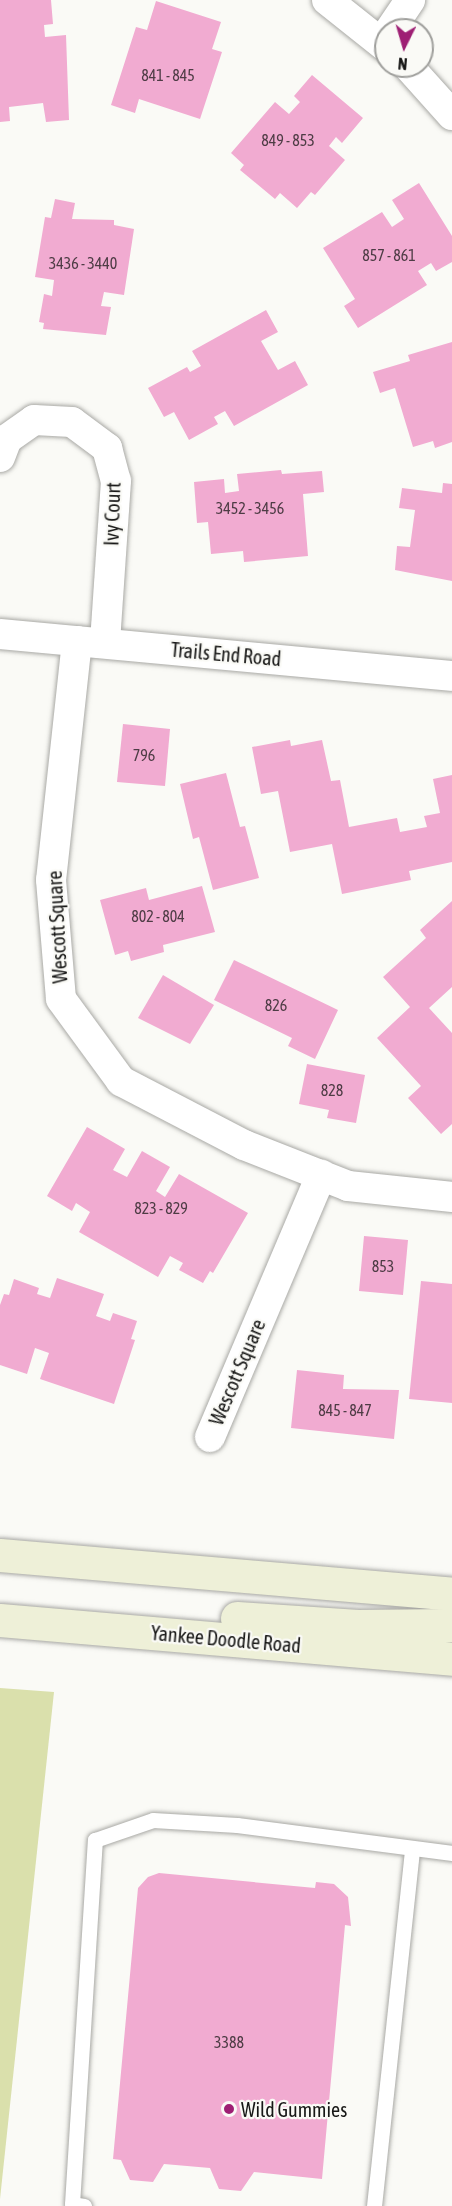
<!DOCTYPE html>
<style>
body{margin:0}
#map{position:relative;width:452px;height:2206px;overflow:hidden;background:#fafaf6;font-family:"Asap Condensed",sans-serif}
div>[style]{position:absolute}
.green>*{inset:0;background:#dae0ac}
.building>*{inset:0;background:#f1abd1}
.roads{filter:drop-shadow(0 0 2px #a9a9a5) drop-shadow(0 0 2px #a9a9a5)}
.lane>*{height:15px;margin:-7.5px;padding:0 7.5px;transform-origin:7.5px;border-radius:7.5px;background:#fff}
.street>*{height:30px;margin:-15px;padding:0 15px;transform-origin:15px;border-radius:15px;background:#fff}
.secondary>*{height:33px;margin:-16.5px;padding:0 16.5px;transform-origin:16.5px;border-radius:16.5px;background:#eef0d8}
.dots>*{width:16px;height:16px;translate:-50% -50%;box-sizing:border-box;border:3px solid #fafaf6;border-radius:50%}
span{translate:-50% -50%;white-space:nowrap;text-align:center;line-height:1.15;-webkit-text-stroke:4.5px #fafaf6;paint-order:stroke}
.number-label{font-size:16px;color:#4e3c45}
.number-label span{-webkit-text-stroke-width:0}
.street-label{font-size:20px;color:#171716}
.poi-label{font-size:20px;color:#171716}
.left{translate:0 -50%;text-align:left}
.north{position:absolute;left:374px;top:18px;width:60px;height:60px;box-sizing:border-box;background:#fafaf6;border:2px solid #9f9f9c;border-radius:50%;rotate:185deg;font-size:16px;font-weight:700;line-height:24px;text-align:center;color:#171716}
.north::after{content:'';display:block;margin:auto;width:21px;height:27px;background:#9e1f74;clip-path:polygon(50% 0,100% 100%,50% 72%,0 100%)}
</style>
<div id="map">
<div class="green">
<i style="clip-path:polygon(0 1688px,54px 1692px,0 2199px)"></i>
</div>
<div class="building">
<i style="clip-path:polygon(0 0,51px 0,53px 24px,44px 25px,45px 37px,66px 35px,69px 120px,46px 122px,43px 103px,9px 107px,10px 121px,0 122px)"></i>
<i style="clip-path:polygon(156px 1px,221px 22px,212px 49px,222px 52px,200px 119px,139px 99px,135px 113px,111px 105px,136px 27px,147px 30px)"></i>
<i style="clip-path:polygon(312px 75px,363px 118px,342px 143px,336px 137px,329px 146px,345px 160px,315px 195px,311px 192px,297px 208px,280px 193px,275px 199px,240px 170px,244px 165px,231px 153px,275px 102px,289px 114px,300px 102px,294px 96px)"></i>
<i style="clip-path:polygon(419px 183px,452px 236px,452px 262px,436px 271px,431px 263px,418px 271px,427px 285px,358px 328px,344px 306px,355px 299px,323px 248px,382px 212px,392px 227px,404px 219px,392px 200px)"></i>
<i style="clip-path:polygon(55px 199px,75px 203px,72px 219px,114px 220px,114px 225px,134px 229px,124px 295px,104px 292px,101px 306px,111px 307px,106px 335px,43px 329px,44px 323px,39px 322px,44px 294px,52px 296px,54px 280px,35px 277px,45px 217px,51px 218px)"></i>
<i style="clip-path:polygon(266px 310px,278px 332px,261px 341px,278px 370px,295px 361px,308px 385px,234px 426px,225px 411px,214px 417px,218px 424px,189px 440px,174px 412px,164px 417px,148px 388px,187px 367px,190px 372px,201px 366px,192px 351px)"></i>
<i style="clip-path:polygon(452px 342px,452px 442px,435px 448px,433px 441px,413px 447px,395px 388px,380px 393px,373px 372px,410px 361px,408px 355px)"></i>
<i style="clip-path:polygon(281px 470px,282px 474px,322px 471px,324px 492px,303px 494px,308px 556px,244px 562px,243px 551px,211px 554px,208px 522px,197px 523px,194px 482px,224px 479px,225px 493px,239px 491px,237px 474px)"></i>
<i style="clip-path:polygon(443px 483px,452px 484px,452px 581px,395px 570px,397px 546px,410px 547px,415px 510px,399px 508px,402px 488px,442px 493px)"></i>
<i style="clip-path:polygon(123px 724px,170px 729px,165px 786px,117px 782px)"></i>
<i style="clip-path:polygon(290px 740px,291px 746px,322px 740px,331px 781px,340px 780px,349px 827px,397px 818px,400px 832px,427px 827px,424px 816px,440px 813px,433px 779px,452px 775px,452px 862px,409px 871px,411px 880px,342px 894px,332px 844px,290px 852px,278px 791px,261px 794px,252px 747px)"></i>
<i style="clip-path:polygon(226px 773px,240px 827px,245px 826px,259px 878px,213px 890px,199px 837px,193px 839px,180px 784px)"></i>
<i style="clip-path:polygon(202px 886px,215px 932px,163px 945px,164px 952px,131px 961px,128px 951px,115px 955px,100px 900px,146px 888px,149px 900px)"></i>
<i style="clip-path:polygon(452px 901px,452px 987px,429px 1008px,452px 1033px,452px 1124px,441px 1134px,408px 1098px,421px 1086px,377px 1038px,410px 1007px,383px 977px,426px 938px,420px 930px)"></i>
<i style="clip-path:polygon(234px 960px,338px 1010px,315px 1059px,288px 1046px,292px 1038px,214px 1000px)"></i>
<i style="clip-path:polygon(163px 975px,214px 1005px,190px 1044px,138px 1018px)"></i>
<i style="clip-path:polygon(307px 1064px,365px 1075px,356px 1123px,327px 1118px,329px 1110px,299px 1104px)"></i>
<i style="clip-path:polygon(87px 1127px,125px 1149px,113px 1170px,127px 1177px,142px 1151px,170px 1167px,156px 1191px,165px 1197px,179px 1174px,248px 1213px,213px 1273px,210px 1271px,203px 1283px,179px 1270px,183px 1263px,170px 1256px,158px 1277px,79px 1232px,90px 1212px,76px 1203px,72px 1211px,47px 1196px)"></i>
<i style="clip-path:polygon(364px 1236px,408px 1240px,403px 1295px,359px 1291px)"></i>
<i style="clip-path:polygon(57px 1278px,104px 1294px,96px 1316px,110px 1321px,113px 1313px,137px 1321px,131px 1339px,135px 1340px,114px 1404px,40px 1379px,49px 1353px,35px 1348px,27px 1374px,0 1365px,0 1305px,4px 1294px,9px 1295px,14px 1279px,39px 1288px,37px 1294px,50px 1298px)"></i>
<i style="clip-path:polygon(421px 1281px,452px 1284px,452px 1403px,409px 1399px)"></i>
<i style="clip-path:polygon(297px 1370px,344px 1375px,343px 1389px,399px 1390px,394px 1439px,291px 1428px)"></i>
<i style="clip-path:polygon(159px 1873px,315px 1888px,316px 1882px,334px 1884px,348px 1897px,351px 1926px,345px 1925px,322px 2179px,254px 2172px,241px 2191px,219px 2189px,210px 2168px,164px 2164px,153px 2182px,130px 2180px,121px 2160px,113px 2159px,138px 1888px,148px 1877px)"></i>
</div>
<div class="roads">
<div class="lane">
<i style="left:84px;top:2206px;width:12px;rotate:-171deg"></i>
<i style="left:72px;top:2204px;width:365px;rotate:-86.4deg"></i>
<i style="left:95px;top:1840px;width:61px;rotate:-19deg"></i>
<i style="left:153px;top:1820px;width:84px;rotate:3.4deg"></i>
<i style="left:237px;top:1825px;width:217px;rotate:7.4deg"></i>
<i style="left:374px;top:2206px;width:359px;rotate:-83.9deg"></i>
</div>
<div class="street">
<i style="left:327px;top:0;width:75px;rotate:38.5deg"></i>
<i style="left:390px;top:30px;width:36px;rotate:-56deg"></i>
<i style="left:408px;top:66px;width:66px;rotate:48.1deg"></i>
<i style="left:0;top:457px;width:19px;rotate:-69deg"></i>
<i style="left:7px;top:439px;width:33px;rotate:-35deg"></i>
<i style="left:34px;top:420px;width:38px;rotate:3deg"></i>
<i style="left:72px;top:422px;width:44px;rotate:36.6deg"></i>
<i style="left:107px;top:448px;width:34px;rotate:75deg"></i>
<i style="left:116px;top:481px;width:161px;rotate:93.9deg"></i>
<i style="left:0;top:634px;width:454px;rotate:5.3deg"></i>
<i style="left:77px;top:641px;width:240px;rotate:96.2deg"></i>
<i style="left:51px;top:880px;width:119px;rotate:85.2deg"></i>
<i style="left:61px;top:999px;width:102px;rotate:53.8deg"></i>
<i style="left:121px;top:1081px;width:139px;rotate:27.5deg"></i>
<i style="left:244px;top:1145px;width:112px;rotate:21.5deg"></i>
<i style="left:348px;top:1186px;width:105px;rotate:6deg"></i>
<i style="left:210px;top:1437px;width:285px;rotate:-67deg"></i>
</div>
<div class="secondary">
<i style="left:0;top:1555px;width:454px;rotate:4.9deg"></i>
<i style="left:237px;top:1618px;width:121px;rotate:3.8deg"></i>
<i style="left:358px;top:1626px;width:94px;rotate:-0.6deg"></i>
<i style="left:0;top:1620px;width:454px;rotate:4.9deg"></i>
</div>
</div>
<div class="dots">
<i style="left:229px;top:2109px;background:#9e1f74"></i>
</div>
<div class="number-label">
<span style="left:168px;top:75px">841 - 845</span>
<span style="left:288px;top:140px">849 - 853</span>
<span style="left:389px;top:255px">857 - 861</span>
<span style="left:83px;top:263px">3436 - 3440</span>
<span style="left:250px;top:508px">3452 - 3456</span>
<span style="left:144px;top:755px">796</span>
<span style="left:158px;top:916px">802 - 804</span>
<span style="left:276px;top:1005px">826</span>
<span style="left:332px;top:1090px">828</span>
<span style="left:161px;top:1208px">823 - 829</span>
<span style="left:383px;top:1266px">853</span>
<span style="left:345px;top:1410px">845 - 847</span>
<span style="left:229px;top:2042px">3388</span>
</div>
<div class="street-label">
<span style="left:112px;top:514px;rotate:-88deg">Ivy Court</span>
<span style="left:226px;top:654px;rotate:5deg">Trails End Road</span>
<span style="left:57px;top:927px;rotate:-93deg">Wescott Square</span>
<span style="left:237px;top:1372px;rotate:-67deg">Wescott Square</span>
<span style="left:226px;top:1639px;rotate:5deg">Yankee Doodle Road</span>
</div>
<div class="poi-label">
<span class="left" style="left:241px;top:2109px">Wild Gummies</span>
</div>
<div class="north">N</div>
</div>
